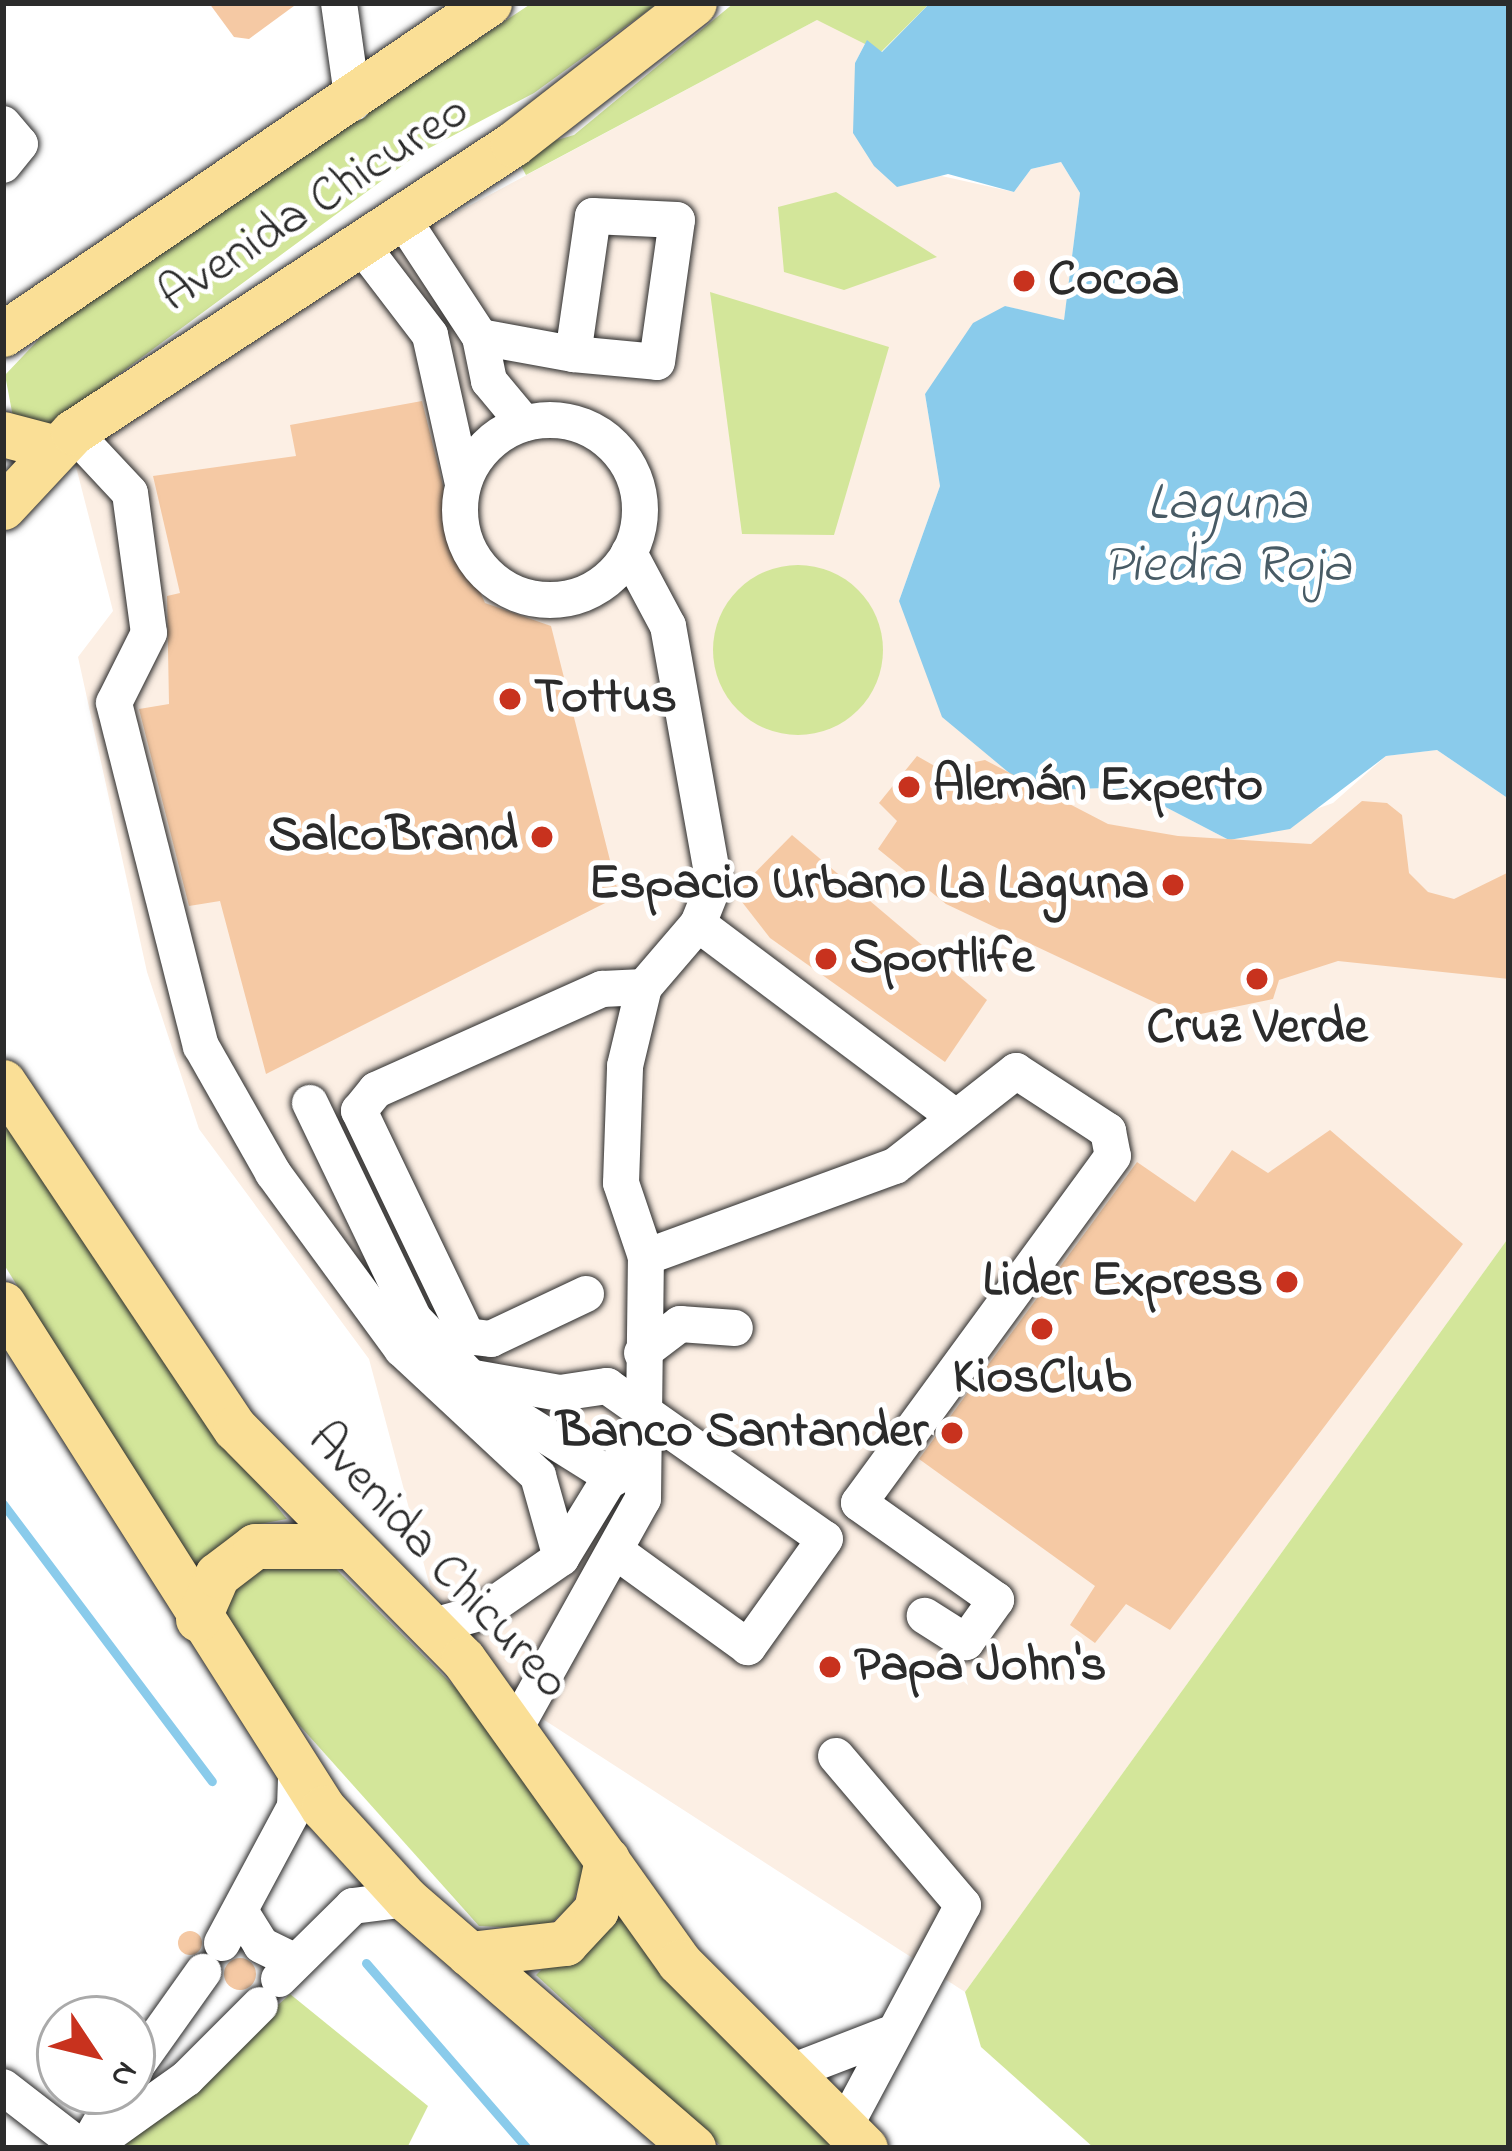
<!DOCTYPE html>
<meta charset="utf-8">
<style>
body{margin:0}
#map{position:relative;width:1512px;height:2151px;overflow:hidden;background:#fff;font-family:"Indie Flower",sans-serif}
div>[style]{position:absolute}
.built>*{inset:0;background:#fcefe4}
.green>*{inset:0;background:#d3e69a}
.round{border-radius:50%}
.water>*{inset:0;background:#8acbeb}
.stream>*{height:9px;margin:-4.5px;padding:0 4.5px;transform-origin:4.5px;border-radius:4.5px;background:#8acbeb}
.building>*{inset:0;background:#f5c9a4}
.roads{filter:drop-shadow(0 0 3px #2b2b2b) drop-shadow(0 0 3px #2b2b2b)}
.minor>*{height:36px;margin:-18px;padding:0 18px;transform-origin:18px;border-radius:18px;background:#fff}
.minor>.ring{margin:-18px;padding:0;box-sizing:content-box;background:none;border:36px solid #fff;border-radius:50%}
.major>*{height:45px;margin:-22.5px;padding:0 22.5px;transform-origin:22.5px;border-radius:22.5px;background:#fadf96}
.dots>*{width:33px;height:33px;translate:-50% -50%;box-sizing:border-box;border:6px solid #fff;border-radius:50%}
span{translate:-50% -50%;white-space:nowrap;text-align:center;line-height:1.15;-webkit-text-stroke:10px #fff;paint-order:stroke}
.street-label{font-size:51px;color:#2b2b2b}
.poi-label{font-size:51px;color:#2b2b2b;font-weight:700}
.left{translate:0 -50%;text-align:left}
.right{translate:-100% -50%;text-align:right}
.water-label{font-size:54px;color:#485b65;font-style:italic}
.frame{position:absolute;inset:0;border:6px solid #2b2b2b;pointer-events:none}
.north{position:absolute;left:36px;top:1995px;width:120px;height:120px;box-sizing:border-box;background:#fff;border:3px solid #aaa;border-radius:50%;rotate:125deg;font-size:33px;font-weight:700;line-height:48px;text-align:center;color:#2b2b2b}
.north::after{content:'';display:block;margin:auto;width:42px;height:54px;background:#c8321e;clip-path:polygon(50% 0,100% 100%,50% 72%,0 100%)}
</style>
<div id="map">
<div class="built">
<i style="clip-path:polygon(817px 20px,867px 40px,855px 63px,928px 173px,1014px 192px,1031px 169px,1061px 162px,1080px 193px,1064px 321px,1005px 306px,925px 394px,940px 486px,899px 601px,1031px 791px,1103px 788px,1152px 800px,1229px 840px,1333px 803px,1386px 756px,1437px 750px,1509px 799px,1509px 1237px,965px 1992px,535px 1714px,430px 1587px,369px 1359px,199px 1129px,147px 972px,78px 657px,113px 611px,73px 455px,433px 225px)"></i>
</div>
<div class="green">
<i style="clip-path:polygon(532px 3px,658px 3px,534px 93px,418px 154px,50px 425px,13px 417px,5px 375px,60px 317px)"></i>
<i style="clip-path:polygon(734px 3px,930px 3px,881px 52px,817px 20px,526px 175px,514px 153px,574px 135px)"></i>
<i style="clip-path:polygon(836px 192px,937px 257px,844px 290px,784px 272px,778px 207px)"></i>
<i style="clip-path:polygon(710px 292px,889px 347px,834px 535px,742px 534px)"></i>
<i class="round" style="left:713px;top:565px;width:170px;height:170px"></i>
<i style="clip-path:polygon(3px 1113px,211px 1426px,287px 1519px,259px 1524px,198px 1575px,3px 1263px)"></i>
<i style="clip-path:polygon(1509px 1237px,1509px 2148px,1094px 2148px,981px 2047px,965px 1992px)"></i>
<i style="clip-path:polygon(329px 1562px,478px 1710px,585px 1866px,572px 1905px,544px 1929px,479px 1926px,233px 1651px,225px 1603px,236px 1579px,259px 1563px)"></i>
<i style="clip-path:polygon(610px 1902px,843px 2148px,723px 2148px,536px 1975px)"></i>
<i style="clip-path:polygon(290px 1994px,428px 2106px,407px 2148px,122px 2148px)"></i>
</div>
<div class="water">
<i style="clip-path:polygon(930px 3px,1509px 3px,1509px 799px,1437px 750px,1386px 756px,1290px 829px,1229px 840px,1152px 800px,1103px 788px,1031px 791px,942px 717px,899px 601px,940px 486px,925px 394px,973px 323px,1005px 306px,1064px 320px,1080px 193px,1061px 162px,1031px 169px,1014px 192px,948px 174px,897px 187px,874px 166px,853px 133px,855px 63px,867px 40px,882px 52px)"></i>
</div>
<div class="stream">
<i style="left:3px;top:1504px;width:347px;rotate:53deg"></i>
<i style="left:366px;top:1963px;width:245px;rotate:49deg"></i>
</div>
<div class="building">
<i style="clip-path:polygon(209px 3px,298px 3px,249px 39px,234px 37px)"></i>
<i style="clip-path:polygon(422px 401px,456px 538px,485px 603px,551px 626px,619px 896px,266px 1074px,220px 901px,189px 906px,139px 709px,169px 704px,167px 596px,180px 593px,153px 476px,296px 456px,290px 425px)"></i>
<i style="clip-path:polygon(917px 756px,940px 769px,985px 760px,1108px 824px,1178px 836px,1311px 844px,1362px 801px,1387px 803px,1402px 815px,1409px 873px,1428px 892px,1454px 899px,1509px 872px,1509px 979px,1338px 961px,1279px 980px,1273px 999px,1186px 1017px,946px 904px,878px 849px,897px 821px,879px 803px)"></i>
<i style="clip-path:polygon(792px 835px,987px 1000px,945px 1062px,770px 938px,735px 893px)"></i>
<i style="clip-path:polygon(1330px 1130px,1463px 1244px,1170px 1630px,1126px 1604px,1095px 1643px,1070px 1625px,1095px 1586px,919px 1459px,1137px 1162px,1195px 1202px,1232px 1150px,1268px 1173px)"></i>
<i class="round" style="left:178px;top:1931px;width:24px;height:24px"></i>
<i class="round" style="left:224px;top:1958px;width:32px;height:32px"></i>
</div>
<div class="roads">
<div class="minor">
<i style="left:339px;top:3px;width:101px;rotate:82deg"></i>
<i style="left:3px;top:124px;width:26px;rotate:50deg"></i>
<i style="left:20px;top:144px;width:27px;rotate:129deg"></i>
<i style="left:400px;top:215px;width:146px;rotate:56.7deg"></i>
<i style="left:480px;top:337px;width:45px;rotate:78.4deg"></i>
<i style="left:489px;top:381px;width:55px;rotate:50.2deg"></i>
<i style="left:359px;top:242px;width:117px;rotate:52.6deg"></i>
<i style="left:430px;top:335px;width:153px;rotate:77.5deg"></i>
<i style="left:480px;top:337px;width:95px;rotate:10.4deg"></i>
<i style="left:573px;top:354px;width:84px;rotate:5.4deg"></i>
<i style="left:657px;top:362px;width:143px;rotate:-82deg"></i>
<i style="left:677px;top:220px;width:84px;rotate:-177.3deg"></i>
<i style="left:593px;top:216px;width:139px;rotate:98.2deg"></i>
<i class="ring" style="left:460px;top:420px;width:144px;height:144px"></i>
<i style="left:73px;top:432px;width:83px;rotate:46.9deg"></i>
<i style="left:130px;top:493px;width:141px;rotate:82.3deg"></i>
<i style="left:149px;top:633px;width:78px;rotate:116.6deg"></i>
<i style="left:114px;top:703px;width:354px;rotate:75.8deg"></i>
<i style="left:201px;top:1046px;width:146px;rotate:60.4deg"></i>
<i style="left:273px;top:1173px;width:218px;rotate:53.8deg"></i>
<i style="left:402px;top:1349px;width:186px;rotate:43deg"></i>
<i style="left:538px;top:1476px;width:85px;rotate:74.3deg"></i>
<i style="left:698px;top:924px;width:320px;rotate:36.9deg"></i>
<i style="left:310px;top:1103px;width:240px;rotate:64.3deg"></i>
<i style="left:414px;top:1319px;width:120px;rotate:46deg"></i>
<i style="left:497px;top:1405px;width:138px;rotate:32deg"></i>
<i style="left:646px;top:1257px;width:265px;rotate:-20.1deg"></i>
<i style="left:895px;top:1166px;width:154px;rotate:-38.1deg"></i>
<i style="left:1016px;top:1071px;width:110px;rotate:33.1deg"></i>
<i style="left:1108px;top:1131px;width:25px;rotate:79deg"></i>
<i style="left:1113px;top:1156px;width:430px;rotate:126.2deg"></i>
<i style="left:859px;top:1503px;width:168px;rotate:35.3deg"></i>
<i style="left:996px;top:1600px;width:52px;rotate:125.5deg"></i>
<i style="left:966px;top:1642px;width:49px;rotate:-147.6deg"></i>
<i style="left:586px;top:1294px;width:105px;rotate:154.7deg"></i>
<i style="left:491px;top:1339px;width:24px;rotate:-173deg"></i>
<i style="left:467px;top:1336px;width:250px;rotate:-115.6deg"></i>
<i style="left:359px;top:1111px;width:27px;rotate:-51deg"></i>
<i style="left:376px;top:1090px;width:248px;rotate:-24.1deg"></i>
<i style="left:602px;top:989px;width:42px;rotate:-2.7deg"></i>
<i style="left:642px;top:1353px;width:48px;rotate:-37.3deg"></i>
<i style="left:680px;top:1324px;width:55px;rotate:4.2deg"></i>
<i style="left:474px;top:1378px;width:87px;rotate:9.9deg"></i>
<i style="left:560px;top:1393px;width:48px;rotate:-8.5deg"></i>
<i style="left:607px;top:1386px;width:266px;rotate:35.1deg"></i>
<i style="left:825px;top:1539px;width:133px;rotate:125.5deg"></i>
<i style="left:748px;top:1647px;width:160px;rotate:-144.1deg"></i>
<i style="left:433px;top:1626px;width:52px;rotate:-15.6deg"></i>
<i style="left:483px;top:1612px;width:95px;rotate:-34.7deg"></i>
<i style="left:561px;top:1558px;width:115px;rotate:-58.5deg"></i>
<i style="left:517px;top:1725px;width:259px;rotate:-60.9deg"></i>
<i style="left:643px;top:1499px;width:242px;rotate:-89.3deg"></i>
<i style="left:646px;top:1257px;width:78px;rotate:-108.7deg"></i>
<i style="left:621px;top:1183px;width:117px;rotate:-88deg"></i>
<i style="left:625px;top:1066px;width:81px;rotate:-76.5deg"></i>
<i style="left:644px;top:987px;width:83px;rotate:-49.4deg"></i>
<i style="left:698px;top:924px;width:43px;rotate:-68.2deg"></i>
<i style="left:714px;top:884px;width:262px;rotate:-100.1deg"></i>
<i style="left:668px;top:626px;width:83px;rotate:-118.1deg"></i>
<i style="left:836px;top:1756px;width:196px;rotate:49.6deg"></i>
<i style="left:963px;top:1905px;width:253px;rotate:118.1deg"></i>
<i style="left:242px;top:1914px;width:36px;rotate:58deg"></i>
<i style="left:261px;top:1945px;width:37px;rotate:26deg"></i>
<i style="left:222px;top:1943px;width:154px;rotate:-61.8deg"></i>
<i style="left:295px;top:1807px;width:33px;rotate:-88deg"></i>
<i style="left:279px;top:1979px;width:104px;rotate:-44.6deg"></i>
<i style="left:353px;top:1906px;width:53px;rotate:-7.5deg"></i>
<i style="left:132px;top:2072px;width:123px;rotate:-54.6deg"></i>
<i style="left:786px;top:2074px;width:108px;rotate:-21.1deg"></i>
<i style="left:3px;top:2087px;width:100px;rotate:37.7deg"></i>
<i style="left:86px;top:2148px;width:66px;rotate:-59.9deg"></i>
<i style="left:89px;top:2148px;width:120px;rotate:-35.5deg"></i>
<i style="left:187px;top:2078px;width:103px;rotate:-45deg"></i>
</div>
<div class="major">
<i style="left:3px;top:334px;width:588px;rotate:-34.26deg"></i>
<i style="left:3px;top:434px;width:55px;rotate:14.8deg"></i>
<i style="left:3px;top:507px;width:103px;rotate:-47deg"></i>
<i style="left:73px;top:432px;width:526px;rotate:-33.21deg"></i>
<i style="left:513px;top:144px;width:229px;rotate:-37.9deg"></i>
<i style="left:3px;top:1082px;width:417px;rotate:56.2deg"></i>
<i style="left:235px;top:1428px;width:325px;rotate:45.4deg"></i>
<i style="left:463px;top:1659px;width:372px;rotate:54.5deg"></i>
<i style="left:679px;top:1962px;width:263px;rotate:45deg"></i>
<i style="left:3px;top:1304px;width:597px;rotate:57.59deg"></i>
<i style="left:323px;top:1808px;width:123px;rotate:47.6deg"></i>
<i style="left:406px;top:1899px;width:380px;rotate:40.9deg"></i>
<i style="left:198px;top:1619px;width:48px;rotate:-66.6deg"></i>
<i style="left:217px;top:1575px;width:48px;rotate:-37.3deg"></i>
<i style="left:255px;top:1546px;width:95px"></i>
<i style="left:469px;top:1954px;width:97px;rotate:-6.5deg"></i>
<i style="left:565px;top:1943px;width:45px;rotate:-46.8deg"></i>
<i style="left:596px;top:1910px;width:52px;rotate:-77.8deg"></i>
</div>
</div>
<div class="dots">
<i style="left:1024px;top:281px;background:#c8321e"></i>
<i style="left:510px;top:699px;background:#c8321e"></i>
<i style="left:909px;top:787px;background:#c8321e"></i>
<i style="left:542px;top:837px;background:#c8321e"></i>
<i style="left:1173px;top:885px;background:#c8321e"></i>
<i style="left:826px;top:959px;background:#c8321e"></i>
<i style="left:1257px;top:979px;background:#c8321e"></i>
<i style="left:1287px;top:1282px;background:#c8321e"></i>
<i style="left:1042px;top:1329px;background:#c8321e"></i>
<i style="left:952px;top:1433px;background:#c8321e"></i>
<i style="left:830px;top:1667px;background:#c8321e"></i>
</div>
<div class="street-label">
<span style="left:315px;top:205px;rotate:-33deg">Avenida Chicureo</span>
<span style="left:437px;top:1562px;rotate:47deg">Avenida Chicureo</span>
</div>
<div class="poi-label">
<span class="left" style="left:1048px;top:281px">Cocoa</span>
<span class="left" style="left:534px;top:699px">Tottus</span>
<span class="left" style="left:933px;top:787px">Alemán Experto</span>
<span class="right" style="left:518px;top:837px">SalcoBrand</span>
<span class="right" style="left:1149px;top:885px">Espacio Urbano La Laguna</span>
<span class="left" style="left:850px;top:959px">Sportlife</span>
<span style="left:1257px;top:1029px">Cruz Verde</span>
<span class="right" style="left:1263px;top:1282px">Lider Express</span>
<span style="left:1042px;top:1379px">KiosClub</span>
<span class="right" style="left:928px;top:1433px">Banco Santander</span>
<span class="left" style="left:854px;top:1667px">Papa John's</span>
</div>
<div class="water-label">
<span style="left:1227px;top:536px">Laguna<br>Piedra Roja</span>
</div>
<div class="frame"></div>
<div class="north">N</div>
</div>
